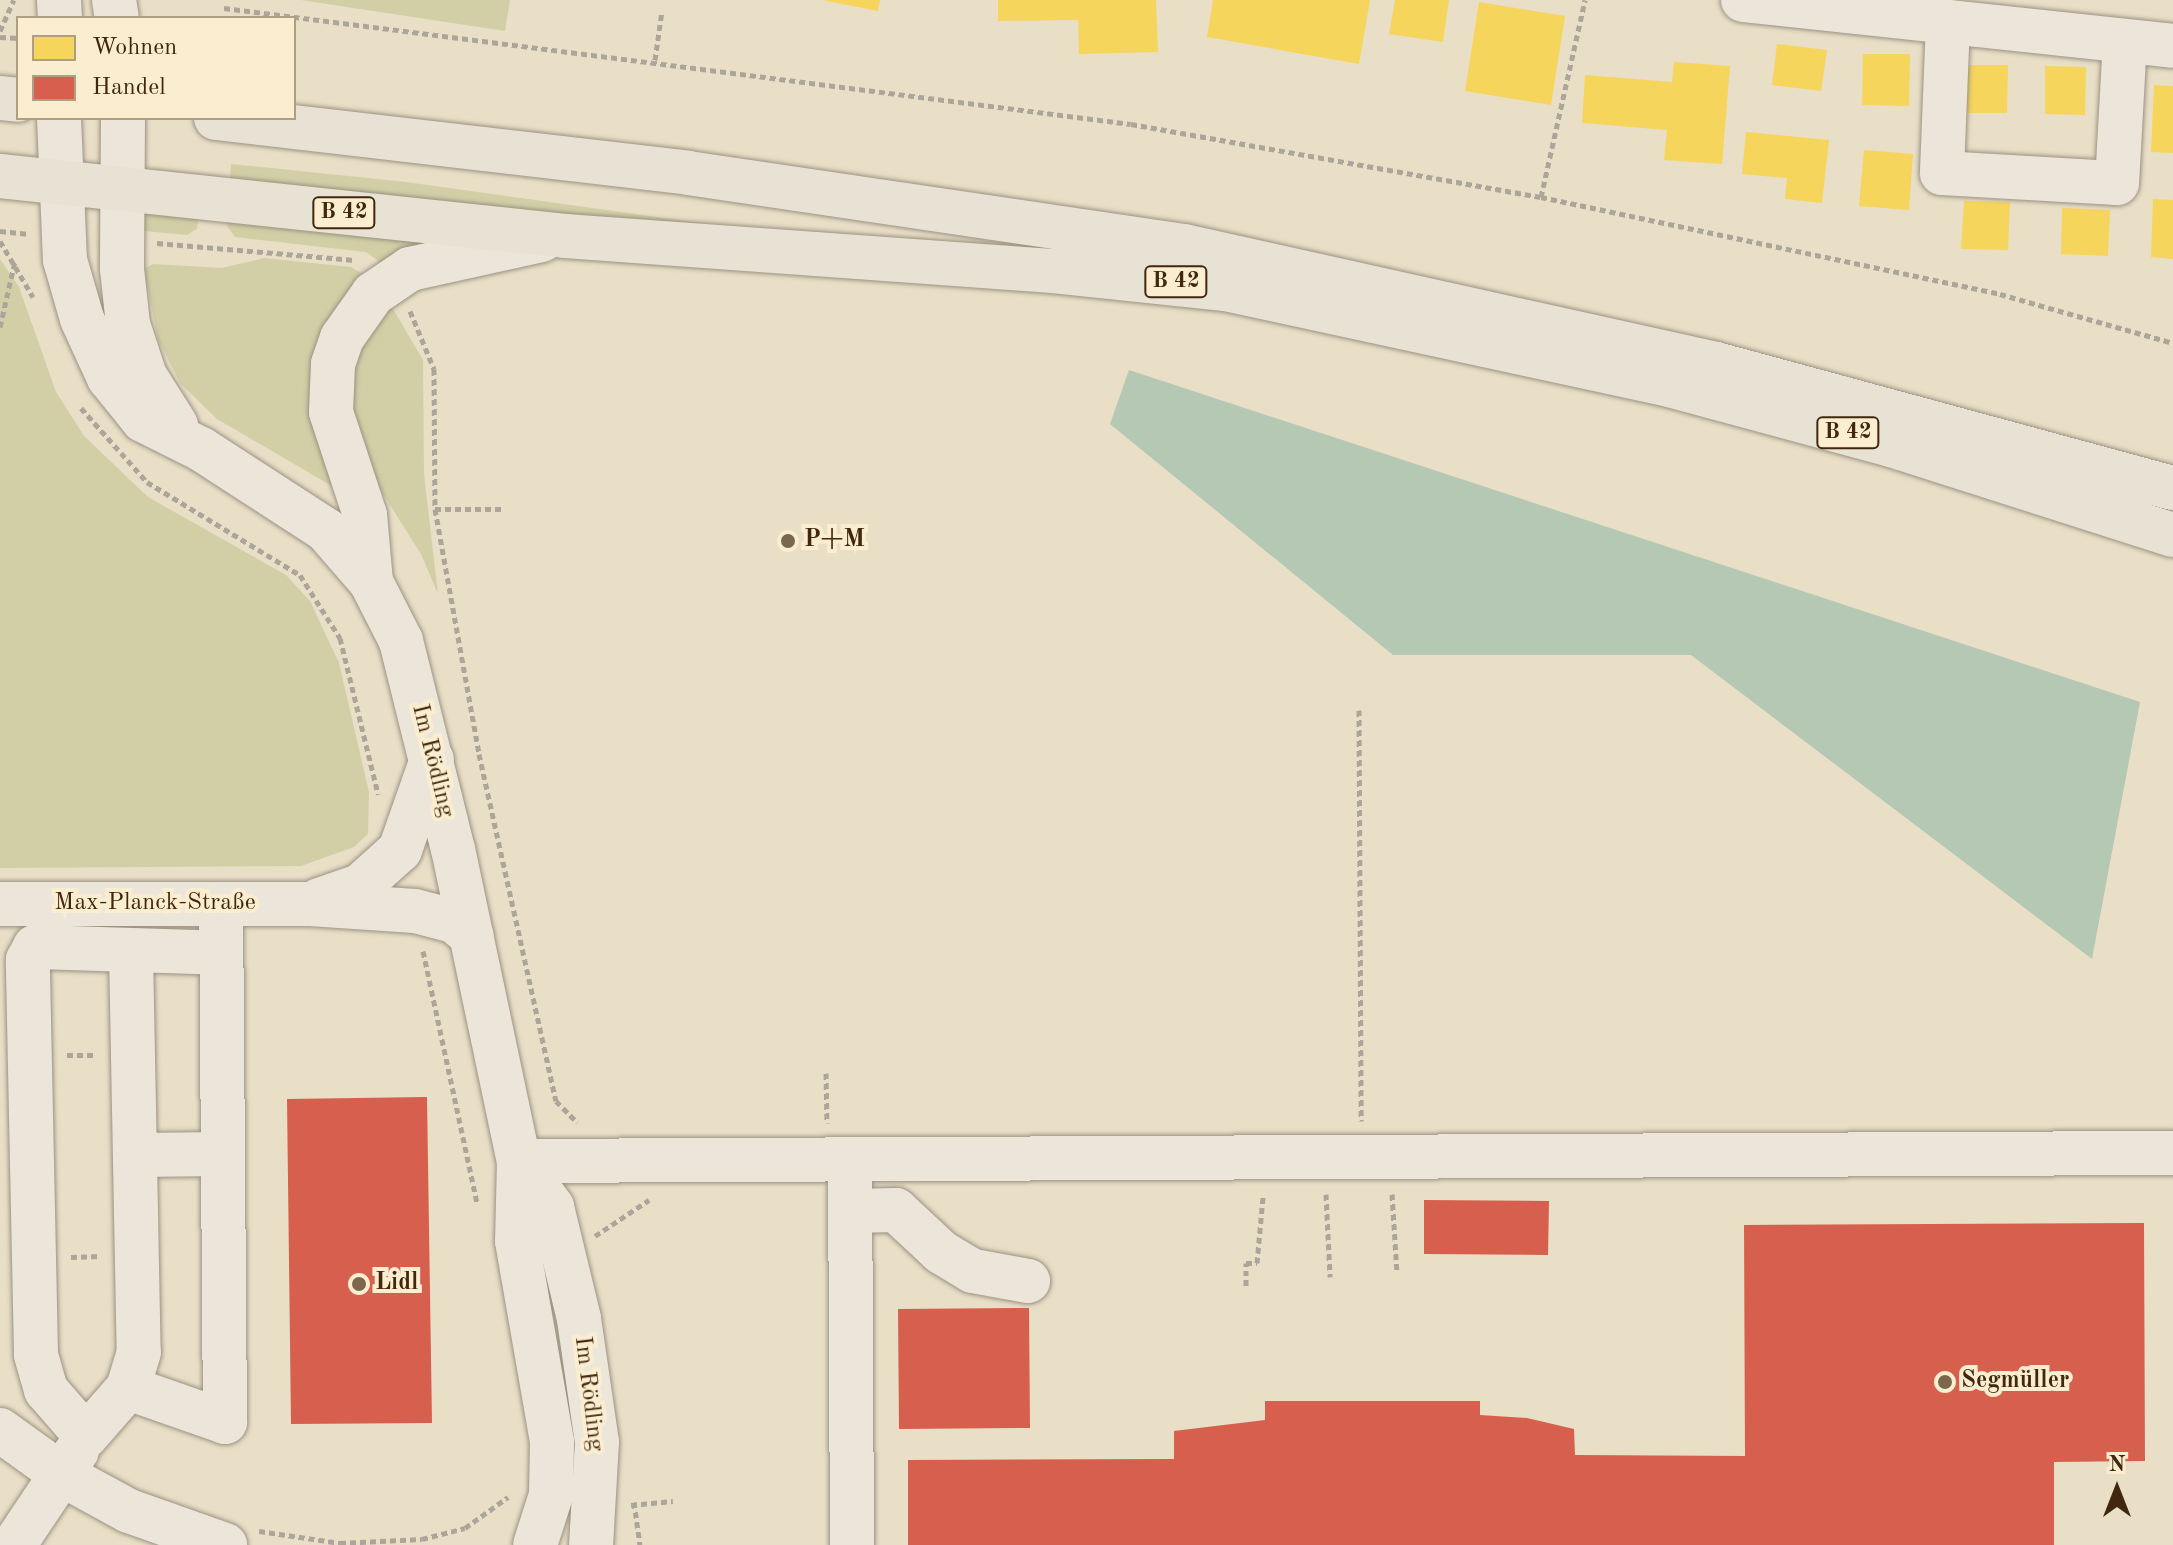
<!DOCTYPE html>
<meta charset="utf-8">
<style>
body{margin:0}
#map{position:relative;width:2173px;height:1545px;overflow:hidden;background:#e9dec6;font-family:"Old Standard TT",serif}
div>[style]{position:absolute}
.green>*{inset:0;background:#d2cfa6}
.water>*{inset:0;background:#b4c8b4}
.homes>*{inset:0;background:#f6d55c}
.shops>*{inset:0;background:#d6604d}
.path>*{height:5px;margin-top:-2.5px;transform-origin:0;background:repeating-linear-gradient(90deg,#aca599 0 6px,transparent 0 10px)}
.roads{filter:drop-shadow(0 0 2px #9b9282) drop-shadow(0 0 2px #9b9282)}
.minor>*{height:44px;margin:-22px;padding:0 22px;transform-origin:22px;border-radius:22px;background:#ece6da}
.major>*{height:44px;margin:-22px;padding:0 22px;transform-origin:22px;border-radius:22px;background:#e8e2d4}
.dots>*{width:22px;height:22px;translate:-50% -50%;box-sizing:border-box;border:4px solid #faedd0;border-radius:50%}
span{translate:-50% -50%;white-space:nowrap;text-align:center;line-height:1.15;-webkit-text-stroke:8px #faedd0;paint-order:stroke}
.shield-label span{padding:2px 6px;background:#faedd0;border:2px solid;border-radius:6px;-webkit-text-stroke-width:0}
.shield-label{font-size:22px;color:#40270e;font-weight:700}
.poi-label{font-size:24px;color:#40270e;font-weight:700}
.left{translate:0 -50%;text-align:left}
.street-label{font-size:24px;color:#40270e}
.legend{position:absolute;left:16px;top:16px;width:280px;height:104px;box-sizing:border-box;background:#faedd0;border:2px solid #b09e82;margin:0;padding:10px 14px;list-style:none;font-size:24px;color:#40270e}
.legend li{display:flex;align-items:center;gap:16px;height:40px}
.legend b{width:40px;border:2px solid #b09e82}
.north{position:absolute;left:2077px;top:1449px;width:80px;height:80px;-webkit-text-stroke:6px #faedd0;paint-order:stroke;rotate:0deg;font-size:22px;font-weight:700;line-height:32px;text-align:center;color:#40270e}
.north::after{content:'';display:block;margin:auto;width:28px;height:36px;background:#40270e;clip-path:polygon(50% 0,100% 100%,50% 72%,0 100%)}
</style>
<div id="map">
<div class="green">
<i style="clip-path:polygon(301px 0,510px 0,505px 31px)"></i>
<i style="clip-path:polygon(231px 164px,406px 182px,700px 223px,700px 230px,230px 179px)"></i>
<i style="clip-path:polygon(156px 210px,199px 213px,197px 229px,187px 235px,144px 231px,145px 216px)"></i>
<i style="clip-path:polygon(228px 217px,445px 238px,385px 266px,366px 252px,235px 237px,227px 226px)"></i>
<i style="clip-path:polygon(264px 258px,351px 267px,372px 280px,360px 289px,337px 489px,217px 419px,180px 383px,158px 339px,144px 269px,153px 264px,222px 268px)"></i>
<i style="clip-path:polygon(0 259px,19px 287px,56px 392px,84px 436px,148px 497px,286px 575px,310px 601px,339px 663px,369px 792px,368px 834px,354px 847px,301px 866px,0 868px)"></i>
<i style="clip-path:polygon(389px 302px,423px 360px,424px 474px,438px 594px,421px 554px,364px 464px,351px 435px,352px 353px)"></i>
</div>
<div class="water">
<i style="clip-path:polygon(1129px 370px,2140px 702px,2092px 959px,1691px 655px,1393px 655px,1110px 424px)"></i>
</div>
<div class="homes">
<i style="clip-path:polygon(822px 0,880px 0,878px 11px)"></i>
<i style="clip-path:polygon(998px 0,1156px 0,1158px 52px,1079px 54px,1078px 20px,998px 21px)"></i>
<i style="clip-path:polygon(1213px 0,1370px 0,1359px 64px,1207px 37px)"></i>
<i style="clip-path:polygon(1395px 0,1449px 0,1443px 42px,1389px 34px)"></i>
<i style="clip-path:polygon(1479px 2px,1565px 16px,1551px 105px,1465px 91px)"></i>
<i style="clip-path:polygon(1777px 44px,1827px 50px,1821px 91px,1772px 85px)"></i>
<i style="clip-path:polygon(1863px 54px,1910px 54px,1909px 106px,1862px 105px)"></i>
<i style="clip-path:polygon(1674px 62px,1730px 66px,1722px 164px,1664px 160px,1667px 130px,1582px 123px,1585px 75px,1672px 82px)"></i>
<i style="clip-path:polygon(1968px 65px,2008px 65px,2007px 113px,1967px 113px)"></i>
<i style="clip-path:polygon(2045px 66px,2086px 67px,2085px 115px,2045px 114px)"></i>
<i style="clip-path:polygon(2154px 85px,2173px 86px,2173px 153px,2151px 152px)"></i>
<i style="clip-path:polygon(1746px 132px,1829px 140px,1822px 203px,1785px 199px,1787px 178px,1742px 174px)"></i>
<i style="clip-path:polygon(1864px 150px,1913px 154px,1909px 210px,1859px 206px)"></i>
<i style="clip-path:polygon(2153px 199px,2173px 200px,2173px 259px,2151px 257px)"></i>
<i style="clip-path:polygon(1964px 201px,2010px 202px,2008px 250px,1961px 249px)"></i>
<i style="clip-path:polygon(2062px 208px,2110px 210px,2108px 256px,2061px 254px)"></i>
</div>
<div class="shops">
<i style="clip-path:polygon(427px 1097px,432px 1423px,291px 1424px,287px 1099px)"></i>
<i style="clip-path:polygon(1424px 1200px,1549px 1201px,1548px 1255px,1424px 1254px)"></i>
<i style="clip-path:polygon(2144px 1223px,2145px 1461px,2054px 1462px,2054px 1545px,908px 1545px,908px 1460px,1174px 1459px,1174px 1431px,1265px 1420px,1265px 1401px,1480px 1401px,1480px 1415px,1527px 1418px,1574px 1429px,1575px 1455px,1745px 1456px,1744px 1225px)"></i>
<i style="clip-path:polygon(1029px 1308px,1030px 1428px,899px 1429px,898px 1309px)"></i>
</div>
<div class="path">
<i style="left:224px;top:8px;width:914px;rotate:7.29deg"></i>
<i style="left:1131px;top:124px;width:416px;rotate:10.1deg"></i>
<i style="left:1541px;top:197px;width:469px;rotate:11.9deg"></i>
<i style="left:2000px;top:294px;width:180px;rotate:15.8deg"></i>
<i style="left:0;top:31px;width:34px;rotate:-66deg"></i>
<i style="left:0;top:37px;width:18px;rotate:3deg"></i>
<i style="left:655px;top:60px;width:49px;rotate:-81.9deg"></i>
<i style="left:1541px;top:197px;width:202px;rotate:-77.4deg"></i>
<i style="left:0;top:231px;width:27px;rotate:6deg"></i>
<i style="left:0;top:241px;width:65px;rotate:59.5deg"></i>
<i style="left:157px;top:243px;width:198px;rotate:4.9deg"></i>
<i style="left:410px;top:311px;width:63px;rotate:67.5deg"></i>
<i style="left:434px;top:369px;width:140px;rotate:89.6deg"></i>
<i style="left:435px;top:509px;width:249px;rotate:79.8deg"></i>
<i style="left:479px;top:754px;width:355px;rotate:77.5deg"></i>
<i style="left:556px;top:1101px;width:30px;rotate:45deg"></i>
<i style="left:0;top:327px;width:68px;rotate:-77.2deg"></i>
<i style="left:81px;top:408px;width:99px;rotate:48.3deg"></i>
<i style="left:147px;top:482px;width:179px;rotate:31.3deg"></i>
<i style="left:300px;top:575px;width:75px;rotate:57.6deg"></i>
<i style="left:340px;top:638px;width:161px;rotate:76.3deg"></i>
<i style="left:435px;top:509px;width:69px"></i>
<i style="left:1359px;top:710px;width:411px;rotate:89.7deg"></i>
<i style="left:423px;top:951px;width:258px;rotate:77.9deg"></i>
<i style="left:67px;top:1055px;width:30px"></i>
<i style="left:826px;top:1073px;width:50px;rotate:88.9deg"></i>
<i style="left:1326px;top:1194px;width:83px;rotate:87.2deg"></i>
<i style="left:1392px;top:1194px;width:79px;rotate:86.4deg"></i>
<i style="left:595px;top:1236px;width:65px;rotate:-33.7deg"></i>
<i style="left:71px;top:1257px;width:30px;rotate:-2deg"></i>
<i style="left:1246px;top:1286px;width:23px;rotate:-90deg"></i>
<i style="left:1246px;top:1263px;width:11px"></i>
<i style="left:1257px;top:1263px;width:66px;rotate:-84.8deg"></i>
<i style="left:634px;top:1502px;width:43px;rotate:82.1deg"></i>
<i style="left:631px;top:1505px;width:42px;rotate:-5.4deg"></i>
<i style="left:259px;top:1531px;width:82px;rotate:8.4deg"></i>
<i style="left:340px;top:1543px;width:82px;rotate:-2.8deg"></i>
<i style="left:422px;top:1539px;width:44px;rotate:-14.3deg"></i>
<i style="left:465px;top:1528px;width:53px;rotate:-35.8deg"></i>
</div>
<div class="roads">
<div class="minor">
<i style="left:59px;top:0;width:18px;rotate:87deg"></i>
<i style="left:114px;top:0;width:18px;rotate:81deg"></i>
<i style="left:1743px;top:0;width:432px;rotate:6.1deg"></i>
<i style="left:1948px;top:22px;width:151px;rotate:92.3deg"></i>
<i style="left:1942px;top:173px;width:175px;rotate:3.3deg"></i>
<i style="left:2117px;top:183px;width:141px;rotate:-86.8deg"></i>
<i style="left:59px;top:118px;width:142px;rotate:87.6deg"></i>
<i style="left:65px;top:260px;width:61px;rotate:73.9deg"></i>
<i style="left:82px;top:319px;width:65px;rotate:65.4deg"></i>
<i style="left:109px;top:378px;width:54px;rotate:51deg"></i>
<i style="left:143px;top:420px;width:65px;rotate:26.6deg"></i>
<i style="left:201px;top:449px;width:149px;rotate:32.9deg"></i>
<i style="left:326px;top:530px;width:69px;rotate:49.1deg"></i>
<i style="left:371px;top:582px;width:66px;rotate:63deg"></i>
<i style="left:401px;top:641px;width:214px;rotate:76deg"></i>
<i style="left:453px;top:849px;width:319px;rotate:78.1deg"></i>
<i style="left:519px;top:1161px;width:80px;rotate:91.4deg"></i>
<i style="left:517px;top:1241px;width:204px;rotate:80.1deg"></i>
<i style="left:552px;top:1442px;width:53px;rotate:91.1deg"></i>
<i style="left:551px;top:1495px;width:52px;rotate:107.7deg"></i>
<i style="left:123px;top:118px;width:151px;rotate:90.4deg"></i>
<i style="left:122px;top:269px;width:55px;rotate:83.8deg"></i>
<i style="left:128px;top:324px;width:55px;rotate:71.9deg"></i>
<i style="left:145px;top:376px;width:58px;rotate:57.7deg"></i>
<i style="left:371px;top:582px;width:67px;rotate:-95.1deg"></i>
<i style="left:365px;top:515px;width:108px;rotate:-108.3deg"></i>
<i style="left:331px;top:412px;width:48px;rotate:-87.6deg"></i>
<i style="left:333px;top:364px;width:28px;rotate:-71deg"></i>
<i style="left:342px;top:338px;width:54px;rotate:-54.8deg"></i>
<i style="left:373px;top:294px;width:45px;rotate:-34deg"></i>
<i style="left:410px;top:269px;width:135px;rotate:-12.4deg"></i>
<i style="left:319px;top:900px;width:43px;rotate:-18.9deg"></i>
<i style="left:360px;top:886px;width:54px;rotate:-42deg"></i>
<i style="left:400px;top:850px;width:96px;rotate:-70.6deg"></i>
<i style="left:0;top:904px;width:310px"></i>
<i style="left:310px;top:904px;width:105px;rotate:3.8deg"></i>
<i style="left:415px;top:911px;width:40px;rotate:14.4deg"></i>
<i style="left:454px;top:921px;width:23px;rotate:40deg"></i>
<i style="left:131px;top:952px;width:400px;rotate:88.9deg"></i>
<i style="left:139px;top:1352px;width:38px;rotate:107deg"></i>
<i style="left:128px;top:1388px;width:64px;rotate:131.2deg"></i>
<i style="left:86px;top:1436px;width:61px;rotate:-131deg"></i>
<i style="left:46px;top:1390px;width:37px;rotate:-106deg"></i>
<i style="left:36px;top:1354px;width:394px;rotate:-91.2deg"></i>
<i style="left:28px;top:960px;width:15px;rotate:-62deg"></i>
<i style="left:35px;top:947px;width:186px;rotate:1.8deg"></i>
<i style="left:136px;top:1155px;width:87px;rotate:-0.7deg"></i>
<i style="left:519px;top:1161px;width:1654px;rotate:-0.28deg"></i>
<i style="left:519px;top:1161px;width:57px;rotate:54.3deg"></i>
<i style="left:552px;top:1207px;width:115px;rotate:76.4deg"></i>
<i style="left:579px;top:1319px;width:124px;rotate:81.7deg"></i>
<i style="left:597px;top:1442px;width:103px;rotate:93.3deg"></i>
<i style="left:850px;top:1163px;width:382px;rotate:89.7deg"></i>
<i style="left:851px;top:1211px;width:45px;rotate:-1.3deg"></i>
<i style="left:896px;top:1210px;width:62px;rotate:43deg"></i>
<i style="left:941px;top:1252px;width:37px;rotate:31deg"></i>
<i style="left:973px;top:1271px;width:56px;rotate:10.3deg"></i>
<i style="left:128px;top:1388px;width:103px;rotate:19.3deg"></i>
<i style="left:225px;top:1422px;width:518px;rotate:-90.44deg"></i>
<i style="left:0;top:1430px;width:75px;rotate:35.8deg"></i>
<i style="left:61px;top:1474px;width:77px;rotate:28.6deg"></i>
<i style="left:129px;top:1511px;width:102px;rotate:19.5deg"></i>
<i style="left:14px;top:1545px;width:113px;rotate:-56.2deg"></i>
</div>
<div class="major">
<i style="left:0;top:98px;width:18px;rotate:6deg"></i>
<i style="left:216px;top:118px;width:475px;rotate:6.6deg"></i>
<i style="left:688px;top:173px;width:501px;rotate:8.37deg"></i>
<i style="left:1184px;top:246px;width:545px;rotate:12.51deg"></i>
<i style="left:1716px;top:364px;width:474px;rotate:15.2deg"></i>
<i style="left:0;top:176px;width:568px;rotate:6.06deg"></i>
<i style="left:565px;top:236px;width:489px;rotate:4.1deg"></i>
<i style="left:1053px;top:271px;width:173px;rotate:6deg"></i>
<i style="left:1225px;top:289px;width:454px;rotate:12.2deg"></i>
<i style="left:1669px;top:385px;width:230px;rotate:15.1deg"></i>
<i style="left:1891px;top:445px;width:296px;rotate:17.7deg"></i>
</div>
</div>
<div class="dots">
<i style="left:788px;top:541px;background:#7b674e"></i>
<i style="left:359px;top:1284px;background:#7b674e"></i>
<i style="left:1945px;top:1382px;background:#7b674e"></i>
</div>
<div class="shield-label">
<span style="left:344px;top:213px">B 42</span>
<span style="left:1176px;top:282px">B 42</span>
<span style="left:1848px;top:433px">B 42</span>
</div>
<div class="poi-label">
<span class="left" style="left:804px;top:541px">P+M</span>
<span class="left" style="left:375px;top:1284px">Lidl</span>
<span class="left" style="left:1961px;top:1382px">Segmüller</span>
</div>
<div class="street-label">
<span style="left:432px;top:761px;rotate:76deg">Im Rödling</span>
<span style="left:155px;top:904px">Max-Planck-Straße</span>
<span style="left:588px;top:1394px;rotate:83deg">Im Rödling</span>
</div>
<ul class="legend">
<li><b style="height:22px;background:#f6d55c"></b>Wohnen</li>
<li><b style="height:22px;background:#d6604d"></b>Handel</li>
</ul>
<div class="north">N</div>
</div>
